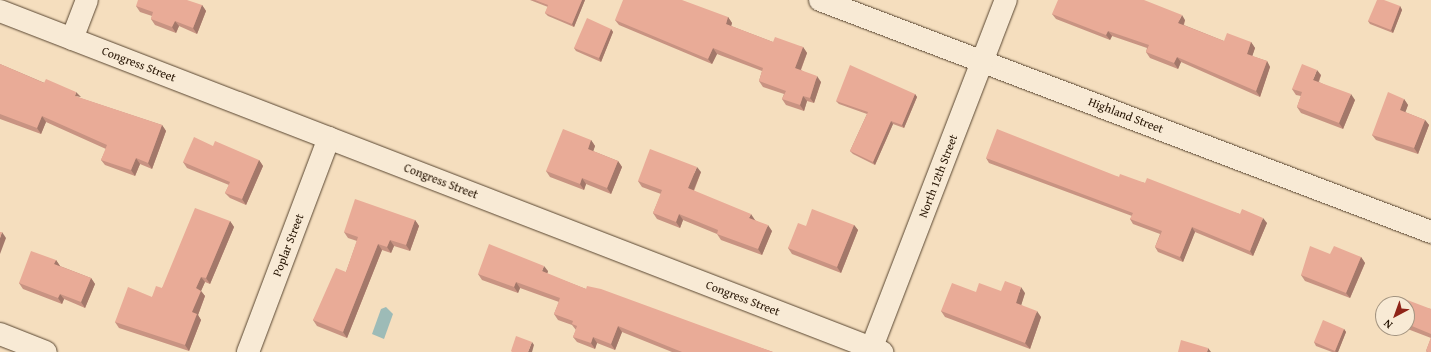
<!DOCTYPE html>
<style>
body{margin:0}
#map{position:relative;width:1431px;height:352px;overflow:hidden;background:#f5debe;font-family:"Gentium Book Plus",serif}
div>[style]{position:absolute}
.water>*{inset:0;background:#9dbbb7}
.roads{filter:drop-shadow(0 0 1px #584530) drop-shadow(0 0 1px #584530)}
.street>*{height:22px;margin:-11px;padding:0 11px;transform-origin:11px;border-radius:11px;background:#f8ead5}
.wall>*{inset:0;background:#c89382}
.shaded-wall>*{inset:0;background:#a3786a}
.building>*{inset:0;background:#e9ab97}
span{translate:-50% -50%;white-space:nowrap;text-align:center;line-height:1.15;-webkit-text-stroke:3px #f8ead5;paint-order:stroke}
.street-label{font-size:12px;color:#241200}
.north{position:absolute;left:1375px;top:296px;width:40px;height:40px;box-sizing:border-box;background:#f8ead5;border:1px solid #a39480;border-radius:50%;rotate:221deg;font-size:11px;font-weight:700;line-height:16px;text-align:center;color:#241200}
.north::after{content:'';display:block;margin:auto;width:14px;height:18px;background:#8f2418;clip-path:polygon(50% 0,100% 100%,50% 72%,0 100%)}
</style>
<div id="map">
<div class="water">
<i style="clip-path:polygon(386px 307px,393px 314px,384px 339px,372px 334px,381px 309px)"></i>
</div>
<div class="roads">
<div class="street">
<i style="left:820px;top:0;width:654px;rotate:20.79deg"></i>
<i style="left:0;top:11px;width:946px;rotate:21.14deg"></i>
<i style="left:72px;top:39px;width:42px;rotate:-69deg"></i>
<i style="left:0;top:334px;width:49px;rotate:21.4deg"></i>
<i style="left:248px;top:352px;width:229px;rotate:-69.3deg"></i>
<i style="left:870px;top:352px;width:377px;rotate:-68.9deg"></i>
</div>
</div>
<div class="wall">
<i style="clip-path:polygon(530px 0,585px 0,574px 27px,548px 16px,545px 13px,548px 7px)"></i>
<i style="clip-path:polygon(202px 5px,206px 11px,197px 34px,179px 26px,176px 33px,155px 25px,151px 19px,152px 16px,140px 12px,136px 6px)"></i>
<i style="clip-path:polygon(1400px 6px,1402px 10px,1393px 33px,1370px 24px,1368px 21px)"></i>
<i style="clip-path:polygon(1052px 14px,1185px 20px,1184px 25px,1224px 41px,1251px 42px,1255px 48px,1252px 56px,1267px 61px,1270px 67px,1260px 97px,1181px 62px,1178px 69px,1150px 58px,1146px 52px,1147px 48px,1112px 36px,1110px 40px,1056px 19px)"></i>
<i style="clip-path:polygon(728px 17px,732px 23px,731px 26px,773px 42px,803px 47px,807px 53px,801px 70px,821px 82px,814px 103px,807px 101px,804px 111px,786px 105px,782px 99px,784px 94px,763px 87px,759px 81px,762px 71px,717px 54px,712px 64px,619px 25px,615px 20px)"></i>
<i style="clip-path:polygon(611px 29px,613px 32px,601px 62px,576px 51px,574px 48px)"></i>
<i style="clip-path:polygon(0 64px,80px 98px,162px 125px,166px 131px,152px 169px,140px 164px,135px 176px,105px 165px,101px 160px,106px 149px,46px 122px,41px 134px,0 119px)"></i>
<i style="clip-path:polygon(1321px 75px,1319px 82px,1355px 100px,1343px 129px,1301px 113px,1297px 107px,1301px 96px,1296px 95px,1292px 89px)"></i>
<i style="clip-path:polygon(915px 94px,917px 97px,904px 128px,893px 124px,875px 165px,853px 154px,850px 151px,867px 114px,839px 104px,836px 101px)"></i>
<i style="clip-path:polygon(1404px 99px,1408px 105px,1405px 112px,1425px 120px,1429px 125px,1418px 154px,1376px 140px,1372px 135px)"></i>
<i style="clip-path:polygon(591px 140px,595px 146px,593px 151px,618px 161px,622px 167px,611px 194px,586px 184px,584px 190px,550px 177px,546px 171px)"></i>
<i style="clip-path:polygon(986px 158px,1119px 177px,1145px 183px,1267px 223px,1253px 256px,1195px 232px,1183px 262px,1158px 252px,1155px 247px,1160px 234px,1133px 224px,1130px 219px,1132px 216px,989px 163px)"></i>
<i style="clip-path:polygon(259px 160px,263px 166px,246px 205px,230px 198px,225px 193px,229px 185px,187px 168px,183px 162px)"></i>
<i style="clip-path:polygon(701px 172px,694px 191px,755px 220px,772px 231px,762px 255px,721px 240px,717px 234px,683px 220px,680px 228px,657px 219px,653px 213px,661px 194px,642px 187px,638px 181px)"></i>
<i style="clip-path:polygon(415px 220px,419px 226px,410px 251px,394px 246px,391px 253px,382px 250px,347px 338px,317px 326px,313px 320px,346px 272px,357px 241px,348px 238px,344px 232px)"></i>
<i style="clip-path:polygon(230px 221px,234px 227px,210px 284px,205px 282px,201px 291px,205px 296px,198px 315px,201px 320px,189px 351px,119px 328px,115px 322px,152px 297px,162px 288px)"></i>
<i style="clip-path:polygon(854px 225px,858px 230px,841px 273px,792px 254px,788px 248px,806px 226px)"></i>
<i style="clip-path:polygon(1330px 254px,1361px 257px,1365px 263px,1350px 298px,1305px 281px,1301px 275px)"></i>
<i style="clip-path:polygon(56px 260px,60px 266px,91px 278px,95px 284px,85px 308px,64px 299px,62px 304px,23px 289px,19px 283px)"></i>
<i style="clip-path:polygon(548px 271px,547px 274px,586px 289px,773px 352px,672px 352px,622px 332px,615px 350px,597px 343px,595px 349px,577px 342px,573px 337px,576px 330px,572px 325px,558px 320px,554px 314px,559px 302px,520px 288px,518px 293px,482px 280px,478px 274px)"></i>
<i style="clip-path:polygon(1001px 291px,1025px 293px,1021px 305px,1041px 317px,1030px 349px,945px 317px,941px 311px,976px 292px)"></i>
<i style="clip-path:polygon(1407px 304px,1431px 309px,1431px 352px,1427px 352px,1426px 351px,1431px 338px,1405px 328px,1407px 328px)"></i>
<i style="clip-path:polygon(1344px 329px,1346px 332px,1338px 352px,1332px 352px,1316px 346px,1314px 342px)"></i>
</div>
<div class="shaded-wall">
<i style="clip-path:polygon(582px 0,585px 0,574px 27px,572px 24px)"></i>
<i style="clip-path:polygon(202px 5px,206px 11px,197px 34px,193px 28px)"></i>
<i style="clip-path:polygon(1400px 6px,1402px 10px,1393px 33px,1391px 30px)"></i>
<i style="clip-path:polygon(1182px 15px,1185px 20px,1182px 29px,1178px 23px)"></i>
<i style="clip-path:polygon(728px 17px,732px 23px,730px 30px,726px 24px)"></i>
<i style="clip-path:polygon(175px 21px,179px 26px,176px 33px,172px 27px)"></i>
<i style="clip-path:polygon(611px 29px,613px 32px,601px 62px,599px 58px)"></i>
<i style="clip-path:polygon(1108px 31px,1112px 36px,1110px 40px,1106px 35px)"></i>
<i style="clip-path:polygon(1251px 42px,1255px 48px,1251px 60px,1247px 54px)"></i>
<i style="clip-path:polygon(803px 47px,807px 53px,799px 74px,795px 68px)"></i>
<i style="clip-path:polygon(713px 48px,717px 54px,712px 64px,708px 59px)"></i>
<i style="clip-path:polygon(1177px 57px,1181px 62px,1178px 69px,1174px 63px)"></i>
<i style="clip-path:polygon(1267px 61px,1270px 67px,1260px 97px,1256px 91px)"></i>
<i style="clip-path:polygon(1317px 70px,1321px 75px,1317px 85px,1313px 80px)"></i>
<i style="clip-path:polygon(817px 76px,821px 82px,814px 103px,810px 98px)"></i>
<i style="clip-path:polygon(76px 92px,81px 97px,75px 96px)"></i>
<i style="clip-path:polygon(915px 94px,917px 97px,904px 128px,902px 125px)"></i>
<i style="clip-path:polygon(1351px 94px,1355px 100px,1343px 129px,1339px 123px)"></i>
<i style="clip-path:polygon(803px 96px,807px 101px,804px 111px,800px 105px)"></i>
<i style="clip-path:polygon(1404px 99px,1408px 105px,1404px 116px,1400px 110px)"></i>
<i style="clip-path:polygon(42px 116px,46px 122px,41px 134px,37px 128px)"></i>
<i style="clip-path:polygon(1425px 120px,1429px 125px,1418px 154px,1414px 148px)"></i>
<i style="clip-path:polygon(891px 121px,893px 124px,875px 165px,873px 162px)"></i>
<i style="clip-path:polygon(162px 125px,166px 131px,152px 169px,148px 163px)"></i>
<i style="clip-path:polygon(591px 140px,595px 146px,592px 155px,588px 149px)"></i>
<i style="clip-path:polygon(136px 158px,140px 164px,135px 176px,131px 170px)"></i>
<i style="clip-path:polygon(259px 160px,263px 166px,246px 205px,242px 199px)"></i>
<i style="clip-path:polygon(618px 161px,622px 167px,611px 194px,607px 188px)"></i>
<i style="clip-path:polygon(697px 167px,701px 172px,692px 194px,688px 188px)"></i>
<i style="clip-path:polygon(582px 178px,586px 184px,584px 190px,580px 184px)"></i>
<i style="clip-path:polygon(679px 214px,683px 220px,680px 228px,676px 222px)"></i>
<i style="clip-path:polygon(751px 214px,755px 220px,753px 224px,749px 218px)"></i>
<i style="clip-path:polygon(1263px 218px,1267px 223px,1253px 256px,1250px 251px)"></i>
<i style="clip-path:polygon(415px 220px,419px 226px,410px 251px,406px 245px)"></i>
<i style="clip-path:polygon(230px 221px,234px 227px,210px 284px,206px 278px)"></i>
<i style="clip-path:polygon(768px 225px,772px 231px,762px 255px,758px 249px)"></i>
<i style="clip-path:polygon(854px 225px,858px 230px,841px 273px,837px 267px)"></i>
<i style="clip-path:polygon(1192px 227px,1195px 232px,1183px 262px,1180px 257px)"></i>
<i style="clip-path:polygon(2px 232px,6px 238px,0 254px,0 238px)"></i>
<i style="clip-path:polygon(390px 240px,394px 246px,391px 253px,387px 247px)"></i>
<i style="clip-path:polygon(378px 244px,382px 250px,347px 338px,343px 332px)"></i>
<i style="clip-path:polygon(1361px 257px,1365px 263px,1350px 298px,1346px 293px)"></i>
<i style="clip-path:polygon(56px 260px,60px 266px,58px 270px,54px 264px)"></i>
<i style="clip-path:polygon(544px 266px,548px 271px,546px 277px,542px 271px)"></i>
<i style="clip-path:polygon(201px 277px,205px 282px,201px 291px,205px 296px,198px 315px,201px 320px,189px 351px,185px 345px,196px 288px)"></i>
<i style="clip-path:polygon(91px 278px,95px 284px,85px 308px,81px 302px)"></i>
<i style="clip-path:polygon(516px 282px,520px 288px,518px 293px,514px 287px)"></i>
<i style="clip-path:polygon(1021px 287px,1025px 293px,1020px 309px,1016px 303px)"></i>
<i style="clip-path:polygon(60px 294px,64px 299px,62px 304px,58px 298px)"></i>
<i style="clip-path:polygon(1037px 311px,1041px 317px,1030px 349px,1025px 343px)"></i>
<i style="clip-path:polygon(618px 326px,622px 332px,615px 350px,611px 344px)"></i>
<i style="clip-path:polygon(1344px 329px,1346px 332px,1338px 352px,1336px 352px,1335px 351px)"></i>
<i style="clip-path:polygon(593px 337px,597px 343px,595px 349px,591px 343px)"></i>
<i style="clip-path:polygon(532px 342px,534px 345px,532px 352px,528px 352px)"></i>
<i style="clip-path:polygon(1208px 348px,1211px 352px,1207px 352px)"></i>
</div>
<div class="building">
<i style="clip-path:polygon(138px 0,187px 0,202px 5px,193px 28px,175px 21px,172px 27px,151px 19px,153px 12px,136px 6px)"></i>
<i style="clip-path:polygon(535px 0,582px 0,572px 24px,545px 13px,548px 5px)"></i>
<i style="clip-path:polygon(623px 0,682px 0,728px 17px,726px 24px,773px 42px,775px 37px,803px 47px,795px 68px,817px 76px,810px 98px,803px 96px,800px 105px,782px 99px,786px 91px,759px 81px,763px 68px,713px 48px,708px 59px,615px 20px)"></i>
<i style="clip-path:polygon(1058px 0,1144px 0,1182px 15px,1178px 23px,1224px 41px,1227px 33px,1251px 42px,1247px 54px,1267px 61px,1256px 91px,1177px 57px,1174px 63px,1146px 52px,1149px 45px,1108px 31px,1106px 35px,1052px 14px)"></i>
<i style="clip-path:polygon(1377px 0,1384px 0,1400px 6px,1391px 30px,1368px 21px)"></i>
<i style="clip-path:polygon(587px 18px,611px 29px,599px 58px,574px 48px)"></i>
<i style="clip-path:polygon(0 64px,44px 83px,46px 79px,76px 92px,75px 96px,162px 125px,148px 163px,136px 158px,131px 170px,101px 160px,107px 145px,42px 116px,37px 128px,0 114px)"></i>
<i style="clip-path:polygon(1302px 64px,1317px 70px,1313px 80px,1351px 94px,1339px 123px,1297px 107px,1302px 92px,1292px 89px)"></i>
<i style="clip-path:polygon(850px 65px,915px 94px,902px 125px,891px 121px,873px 162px,850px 151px,868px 112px,836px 101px)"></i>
<i style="clip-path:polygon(1388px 92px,1404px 99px,1400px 110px,1425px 120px,1414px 148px,1372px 135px)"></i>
<i style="clip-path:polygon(563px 129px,591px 140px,588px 149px,618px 161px,607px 188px,582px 178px,580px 184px,546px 171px)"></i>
<i style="clip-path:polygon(997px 129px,1119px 177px,1120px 174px,1145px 183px,1147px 178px,1240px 214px,1242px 209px,1263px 218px,1250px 251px,1192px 227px,1180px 257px,1155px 247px,1162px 231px,1130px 219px,1133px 213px,986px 158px)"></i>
<i style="clip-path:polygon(194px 137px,213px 146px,215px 141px,259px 160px,242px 199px,225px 193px,230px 182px,183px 162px)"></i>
<i style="clip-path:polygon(650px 149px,697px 167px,688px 188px,751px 214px,749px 218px,768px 225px,758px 249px,717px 234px,718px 230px,679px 214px,676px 222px,653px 213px,662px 190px,638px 181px)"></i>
<i style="clip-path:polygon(355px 199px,415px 220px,406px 245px,390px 240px,387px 247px,378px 244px,343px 332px,313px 320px,336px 268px,346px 272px,358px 237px,344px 232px)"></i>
<i style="clip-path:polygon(195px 208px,230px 221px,206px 278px,201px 277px,196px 288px,201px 291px,192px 312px,197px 314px,185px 345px,115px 322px,128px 287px,152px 297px,156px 286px,162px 288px)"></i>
<i style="clip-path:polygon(812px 209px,854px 225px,837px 267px,788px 248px,798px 223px,806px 226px)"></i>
<i style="clip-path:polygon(0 232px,2px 232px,0 238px)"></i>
<i style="clip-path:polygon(489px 244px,544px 266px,542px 271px,586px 289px,587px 286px,601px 289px,773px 352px,682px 352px,618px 326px,611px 344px,593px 337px,591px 343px,573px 337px,577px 326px,572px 324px,573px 321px,554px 314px,560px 298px,516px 282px,514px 287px,478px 274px)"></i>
<i style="clip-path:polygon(1310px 246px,1330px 254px,1334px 246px,1361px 257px,1346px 293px,1301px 275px)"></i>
<i style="clip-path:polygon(31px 251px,56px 260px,54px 264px,91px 278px,81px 302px,60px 294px,58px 298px,19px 283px)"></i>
<i style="clip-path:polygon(1005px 281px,1021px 287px,1016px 303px,1037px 311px,1025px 343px,941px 311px,952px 283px,976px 292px,979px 283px,1001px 291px)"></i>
<i style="clip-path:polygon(1402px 298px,1431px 309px,1431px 334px,1407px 324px,1407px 304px,1400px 304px)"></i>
<i style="clip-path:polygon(1323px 320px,1344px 329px,1335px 351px,1314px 342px)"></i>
<i style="clip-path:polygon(516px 336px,532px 342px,528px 352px,512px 352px,511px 351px)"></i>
<i style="clip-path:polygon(1431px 337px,1431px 352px,1428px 352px,1426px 351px)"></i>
<i style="clip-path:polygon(1181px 340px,1208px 348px,1207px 352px,1178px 352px)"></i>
</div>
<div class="street-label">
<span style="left:139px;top:64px;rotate:21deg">Congress Street</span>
<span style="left:1126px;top:115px;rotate:21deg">Highland Street</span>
<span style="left:938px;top:176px;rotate:-69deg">North 12th Street</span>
<span style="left:441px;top:181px;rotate:21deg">Congress Street</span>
<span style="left:288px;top:245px;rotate:-69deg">Poplar Street</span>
<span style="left:743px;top:298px;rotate:21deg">Congress Street</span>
</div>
<div class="north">N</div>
</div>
